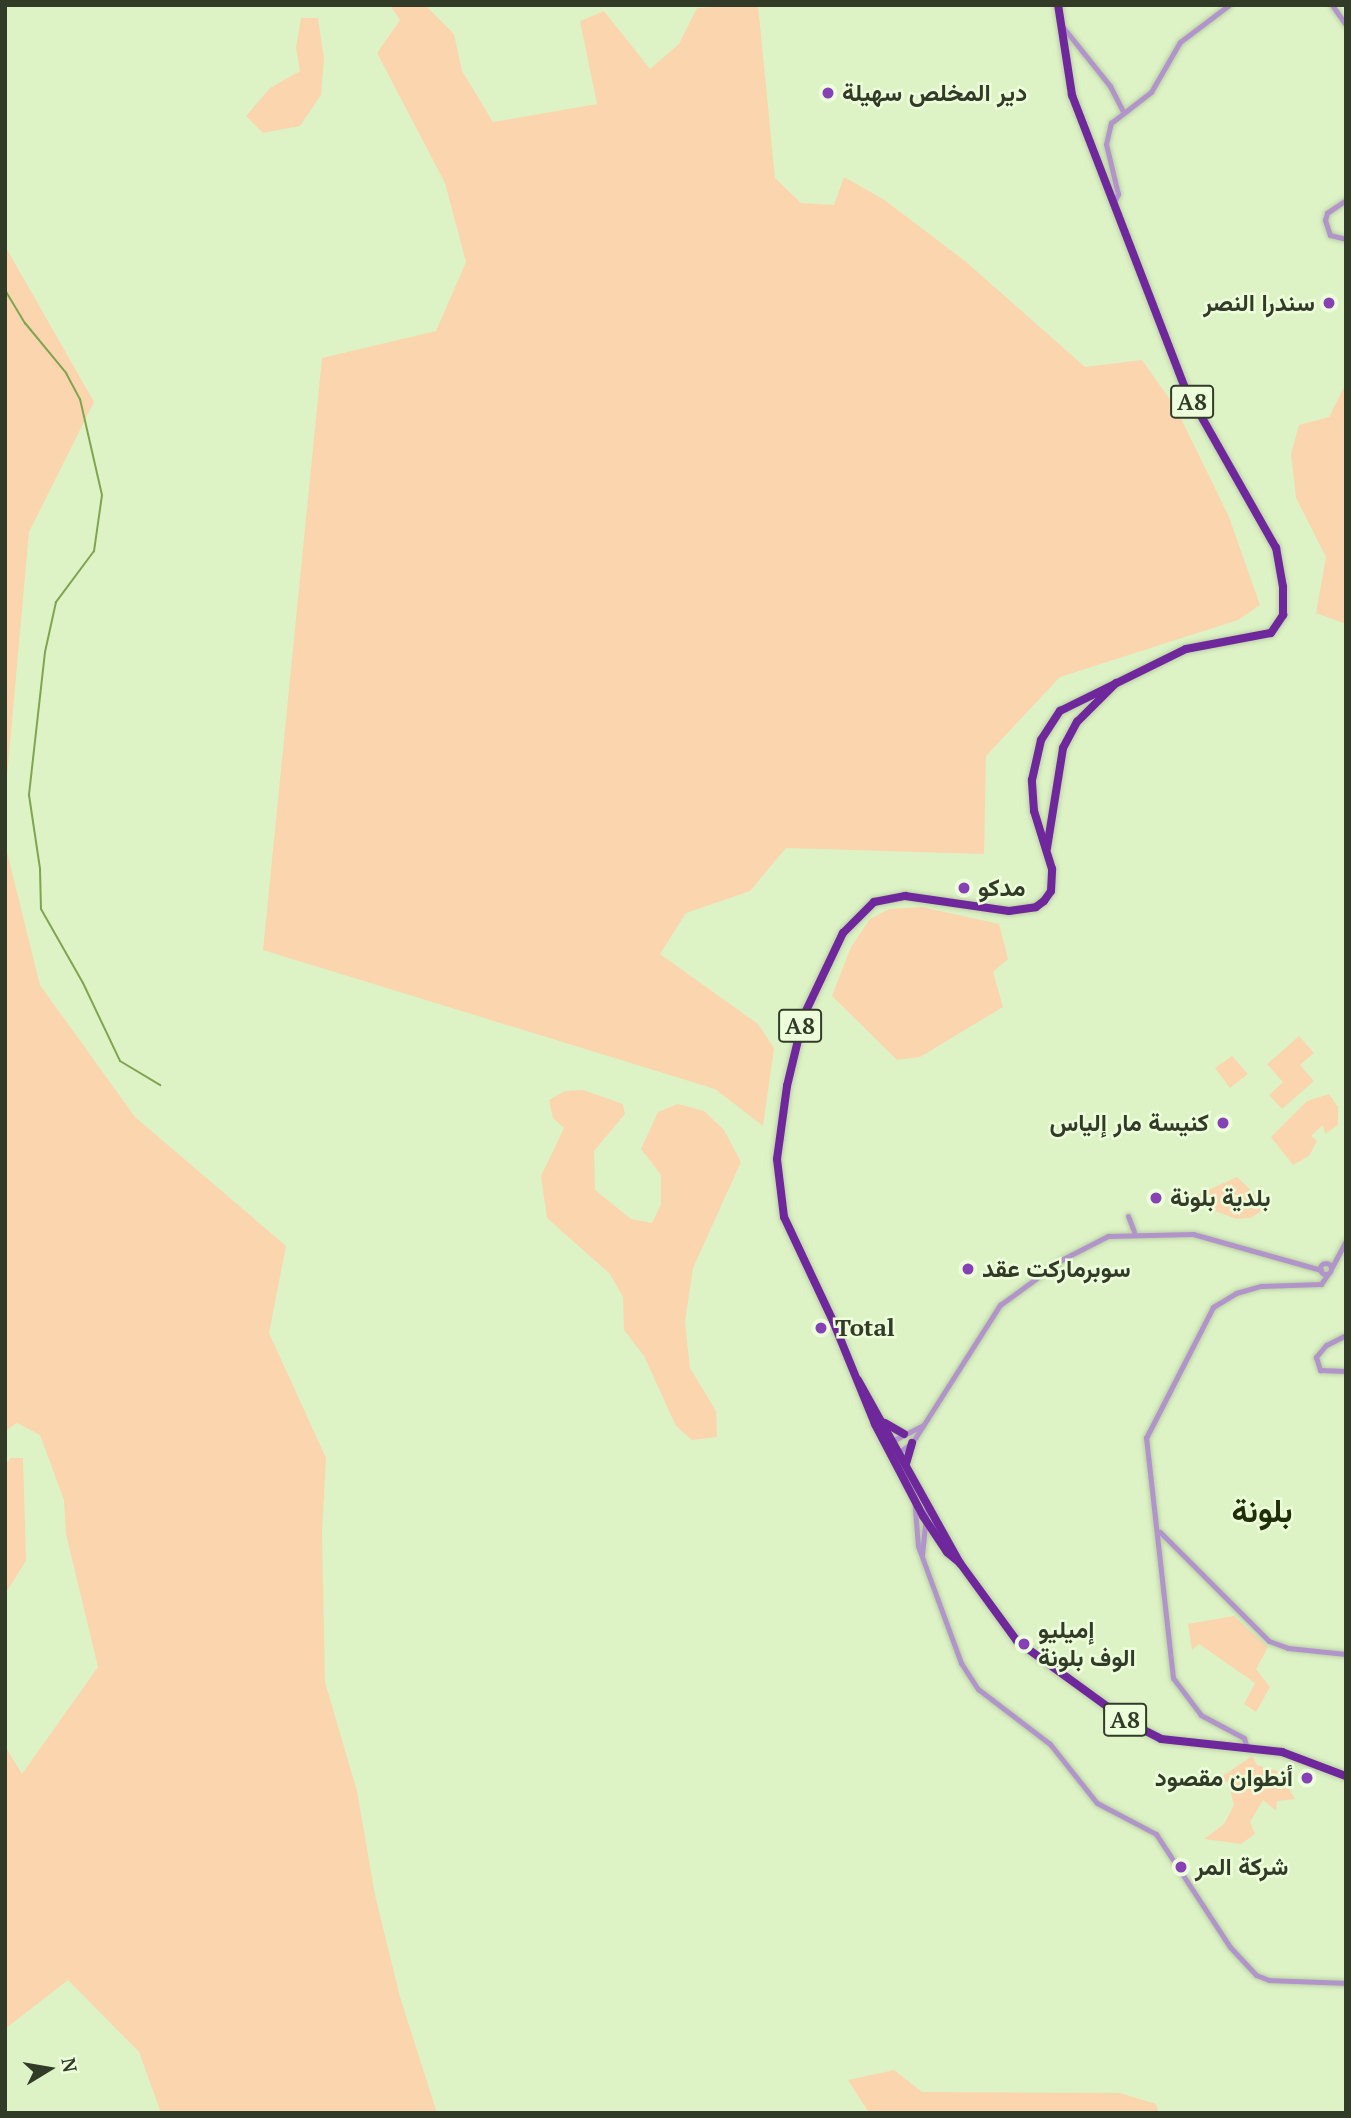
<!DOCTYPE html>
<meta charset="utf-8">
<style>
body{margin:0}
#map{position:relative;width:1351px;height:2118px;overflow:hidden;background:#ddf3c6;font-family:"PT Serif",Vazirmatn,serif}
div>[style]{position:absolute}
.green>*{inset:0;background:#fbd5ae}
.stream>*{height:2px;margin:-1px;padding:0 1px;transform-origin:1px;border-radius:1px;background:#80a44f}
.roads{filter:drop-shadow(0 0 2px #bbcea6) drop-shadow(0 0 2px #bbcea6)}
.minor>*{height:5px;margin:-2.5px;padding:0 2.5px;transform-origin:2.5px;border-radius:2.5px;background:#b195ca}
.minor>.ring{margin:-2.5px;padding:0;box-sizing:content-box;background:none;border:5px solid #b195ca;border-radius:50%}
.highway>*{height:8px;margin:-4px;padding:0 4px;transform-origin:4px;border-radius:4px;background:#6f289c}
.dots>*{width:19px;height:19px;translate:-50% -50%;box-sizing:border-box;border:4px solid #edffda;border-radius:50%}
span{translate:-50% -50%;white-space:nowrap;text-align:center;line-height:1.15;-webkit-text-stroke:5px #edffda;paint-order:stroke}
.shield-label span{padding:2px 5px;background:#edffda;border:2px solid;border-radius:5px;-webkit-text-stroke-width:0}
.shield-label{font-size:23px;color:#323a28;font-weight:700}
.poi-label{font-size:24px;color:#323a28;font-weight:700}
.left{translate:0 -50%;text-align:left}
.right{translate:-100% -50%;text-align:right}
.district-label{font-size:32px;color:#202f08;font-weight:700}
.frame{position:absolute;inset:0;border:7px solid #323a28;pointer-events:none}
.north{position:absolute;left:14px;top:2034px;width:70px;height:70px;-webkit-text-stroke:5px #edffda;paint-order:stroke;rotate:79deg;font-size:19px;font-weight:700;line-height:28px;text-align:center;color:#323a28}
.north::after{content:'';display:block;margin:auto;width:24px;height:32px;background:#323a28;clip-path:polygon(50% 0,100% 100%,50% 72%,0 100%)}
</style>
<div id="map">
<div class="green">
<i style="clip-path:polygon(390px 5px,425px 5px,454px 34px,462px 71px,493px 122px,597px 104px,580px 21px,604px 11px,650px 69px,679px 44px,697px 8px,758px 5px,775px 178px,801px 203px,834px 205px,844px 177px,883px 199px,965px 261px,1085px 367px,1142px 360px,1176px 408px,1229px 517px,1260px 605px,1238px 620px,1060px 677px,986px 756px,984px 854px,786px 848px,750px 891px,686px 913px,660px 954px,758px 1024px,774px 1048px,763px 1126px,715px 1089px,263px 950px,322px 358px,436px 331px,466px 262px,445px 183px,377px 53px,400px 20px)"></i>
<i style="clip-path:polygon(301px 18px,318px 18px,324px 59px,321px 95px,300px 126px,263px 133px,246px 116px,270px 88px,300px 71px,296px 48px)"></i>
<i style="clip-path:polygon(5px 246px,94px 402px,29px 532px,5px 799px)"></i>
<i style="clip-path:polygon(1346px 383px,1346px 624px,1316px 613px,1326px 557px,1296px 498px,1291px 454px,1299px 425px,1329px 417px)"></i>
<i style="clip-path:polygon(5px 844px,40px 985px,135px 1117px,286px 1246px,269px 1333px,326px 1458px,322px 1534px,325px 1682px,357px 1791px,375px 1895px,400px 1997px,437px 2113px,161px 2113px,139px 2052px,68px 1980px,5px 2029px,5px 1746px,22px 1774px,98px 1667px,66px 1534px,64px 1500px,40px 1435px,17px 1423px,5px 1431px)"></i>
<i style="clip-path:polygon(922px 907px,999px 924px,1008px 959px,993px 972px,1003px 1007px,920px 1057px,897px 1060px,832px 996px,851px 947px,870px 919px,889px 909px)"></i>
<i style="clip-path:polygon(1299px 1036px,1314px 1053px,1300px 1065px,1314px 1081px,1282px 1109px,1269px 1095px,1283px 1082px,1267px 1064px)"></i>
<i style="clip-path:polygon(1232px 1056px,1248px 1074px,1230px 1088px,1215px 1068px)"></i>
<i style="clip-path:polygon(583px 1090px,623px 1104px,625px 1114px,594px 1151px,595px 1190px,631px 1219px,652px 1223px,661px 1204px,661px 1175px,641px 1149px,658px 1112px,678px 1104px,704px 1111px,724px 1130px,741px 1162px,693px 1268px,685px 1322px,690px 1368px,716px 1411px,717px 1437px,692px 1440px,676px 1426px,644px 1356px,624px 1330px,623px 1297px,610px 1274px,547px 1218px,541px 1176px,564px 1128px,553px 1118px,549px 1100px,565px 1091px)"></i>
<i style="clip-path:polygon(1329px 1094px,1338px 1107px,1338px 1125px,1325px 1134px,1323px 1125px,1311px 1136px,1317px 1141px,1309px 1156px,1293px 1165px,1271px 1137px,1307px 1101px)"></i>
<i style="clip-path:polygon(1237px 1177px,1269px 1207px,1250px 1218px,1237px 1219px,1191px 1203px,1195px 1196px)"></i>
<i style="clip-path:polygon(10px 1458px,23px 1458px,26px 1561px,5px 1594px,5px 1466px)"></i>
<i style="clip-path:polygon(1234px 1616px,1268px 1647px,1256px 1669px,1270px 1687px,1256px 1712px,1244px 1704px,1255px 1683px,1199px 1644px,1192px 1650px,1188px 1624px)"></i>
<i style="clip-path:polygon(1252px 1756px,1257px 1765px,1278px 1771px,1295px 1799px,1277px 1801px,1276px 1811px,1263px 1800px,1250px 1822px,1255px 1834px,1241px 1844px,1204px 1839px,1224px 1824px,1234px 1805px,1228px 1782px,1214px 1782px)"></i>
<i style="clip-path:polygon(894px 2070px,922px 2092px,1120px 2093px,1156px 2104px,1159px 2113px,869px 2113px,848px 2080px)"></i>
</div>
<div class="stream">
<i style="left:5px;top:290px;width:39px;rotate:59deg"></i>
<i style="left:25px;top:323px;width:65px;rotate:50.6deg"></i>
<i style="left:66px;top:373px;width:30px;rotate:62deg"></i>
<i style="left:80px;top:399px;width:98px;rotate:77.1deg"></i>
<i style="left:102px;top:495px;width:57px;rotate:98.1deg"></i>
<i style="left:94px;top:551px;width:64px;rotate:126.7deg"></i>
<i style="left:56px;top:602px;width:51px;rotate:102.4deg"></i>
<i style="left:45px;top:652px;width:144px;rotate:96.4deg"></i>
<i style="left:29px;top:795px;width:75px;rotate:81.5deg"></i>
<i style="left:40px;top:869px;width:40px;rotate:88.6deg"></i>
<i style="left:41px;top:909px;width:85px;rotate:60.4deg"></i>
<i style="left:83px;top:983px;width:86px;rotate:64.6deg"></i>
<i style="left:120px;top:1061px;width:47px;rotate:31deg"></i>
</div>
<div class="roads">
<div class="minor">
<i style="left:1332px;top:5px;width:24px;rotate:55deg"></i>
<i style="left:1062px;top:26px;width:77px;rotate:51.3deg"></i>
<i style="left:1110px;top:86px;width:28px;rotate:63deg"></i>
<i style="left:1346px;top:200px;width:23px;rotate:146deg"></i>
<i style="left:1327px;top:213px;width:7px;rotate:106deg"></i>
<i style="left:1325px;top:220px;width:16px;rotate:72deg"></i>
<i style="left:1330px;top:235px;width:16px;rotate:14deg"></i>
<i style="left:1114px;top:202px;width:9px;rotate:-63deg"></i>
<i style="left:1118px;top:194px;width:51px;rotate:-103.5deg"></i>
<i style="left:1106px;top:144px;width:22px;rotate:-77deg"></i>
<i style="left:1111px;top:123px;width:51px;rotate:-37.8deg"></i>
<i style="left:1151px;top:92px;width:58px;rotate:-59.9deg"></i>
<i style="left:1180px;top:42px;width:61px;rotate:-37.1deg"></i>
<i style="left:1128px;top:1216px;width:17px;rotate:69deg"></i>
<i class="ring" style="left:1320.5px;top:1263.5px;width:6px;height:6px"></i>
<i style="left:1332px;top:1267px;width:30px;rotate:-62deg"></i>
<i style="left:1346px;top:1335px;width:22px;rotate:153deg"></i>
<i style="left:1326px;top:1345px;width:16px;rotate:130deg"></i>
<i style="left:1316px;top:1357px;width:14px;rotate:73deg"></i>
<i style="left:1320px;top:1370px;width:26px;rotate:2deg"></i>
<i style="left:890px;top:1442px;width:36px;rotate:-27deg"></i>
<i style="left:898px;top:1453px;width:17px;rotate:-36deg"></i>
<i style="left:912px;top:1443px;width:164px;rotate:-57.5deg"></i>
<i style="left:1000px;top:1305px;width:78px;rotate:-36.1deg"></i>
<i style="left:1063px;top:1259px;width:51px;rotate:-27.1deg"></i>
<i style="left:1108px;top:1236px;width:85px;rotate:-1.3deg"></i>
<i style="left:1193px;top:1234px;width:133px;rotate:15.7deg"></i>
<i style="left:914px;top:1497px;width:49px;rotate:85.3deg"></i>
<i style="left:918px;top:1546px;width:125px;rotate:69.8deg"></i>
<i style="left:961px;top:1663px;width:31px;rotate:57deg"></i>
<i style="left:978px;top:1689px;width:91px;rotate:37.4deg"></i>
<i style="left:1050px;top:1744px;width:75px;rotate:51.5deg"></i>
<i style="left:1097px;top:1803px;width:67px;rotate:27.7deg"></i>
<i style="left:1156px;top:1834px;width:135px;rotate:56.8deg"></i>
<i style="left:1230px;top:1947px;width:38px;rotate:47deg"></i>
<i style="left:1256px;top:1975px;width:14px;rotate:21deg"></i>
<i style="left:1269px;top:1980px;width:77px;rotate:2.2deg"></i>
<i style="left:1160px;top:1532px;width:154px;rotate:45deg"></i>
<i style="left:1269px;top:1641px;width:20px;rotate:20deg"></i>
<i style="left:1288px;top:1648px;width:58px;rotate:5.9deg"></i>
<i style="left:922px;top:1555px;width:50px;rotate:-84.3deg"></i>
<i style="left:1247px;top:1748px;width:10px;rotate:-107deg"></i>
<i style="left:1244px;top:1738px;width:49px;rotate:-151.9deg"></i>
<i style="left:1201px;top:1715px;width:46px;rotate:-127.1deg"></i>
<i style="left:1173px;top:1678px;width:242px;rotate:-96.4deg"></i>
<i style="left:1146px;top:1438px;width:147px;rotate:-62.9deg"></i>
<i style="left:1213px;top:1307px;width:27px;rotate:-31deg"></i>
<i style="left:1236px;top:1293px;width:26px;rotate:-16deg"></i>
<i style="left:1261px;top:1286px;width:60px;rotate:-1.9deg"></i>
<i style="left:1321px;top:1284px;width:12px;rotate:-55deg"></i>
</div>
<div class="highway">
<i style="left:1047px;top:848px;width:101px;rotate:-80.9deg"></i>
<i style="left:1063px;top:748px;width:30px;rotate:-62deg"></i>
<i style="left:1077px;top:722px;width:55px;rotate:-45deg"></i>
<i style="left:858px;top:1380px;width:210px;rotate:60.9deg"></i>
<i style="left:960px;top:1563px;width:97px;rotate:53.8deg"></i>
<i style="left:1017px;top:1641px;width:140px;rotate:36deg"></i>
<i style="left:1130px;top:1723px;width:35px;rotate:27deg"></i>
<i style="left:1161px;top:1739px;width:122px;rotate:6.1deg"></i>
<i style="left:1282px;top:1752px;width:68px;rotate:20.6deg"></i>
<i style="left:885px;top:1423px;width:22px;rotate:30deg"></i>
<i style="left:906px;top:1464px;width:22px;rotate:-74deg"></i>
<i style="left:960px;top:1563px;width:17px;rotate:-140deg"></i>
<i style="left:947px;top:1552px;width:43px;rotate:-123.7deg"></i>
<i style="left:923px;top:1516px;width:104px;rotate:-117.6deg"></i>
<i style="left:875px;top:1424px;width:111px;rotate:-112.2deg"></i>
<i style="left:833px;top:1321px;width:115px;rotate:-115.2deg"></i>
<i style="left:784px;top:1217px;width:58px;rotate:-96.9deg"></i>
<i style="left:777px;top:1159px;width:74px;rotate:-82.2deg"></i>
<i style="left:787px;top:1086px;width:73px;rotate:-76.5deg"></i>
<i style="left:804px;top:1015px;width:91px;rotate:-64.6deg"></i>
<i style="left:843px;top:933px;width:44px;rotate:-45deg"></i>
<i style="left:874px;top:902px;width:32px;rotate:-11deg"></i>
<i style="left:905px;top:896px;width:105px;rotate:8.2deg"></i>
<i style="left:1009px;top:911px;width:27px;rotate:-8deg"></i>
<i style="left:1036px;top:907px;width:10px;rotate:-37deg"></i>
<i style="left:1044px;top:901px;width:12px;rotate:-55deg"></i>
<i style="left:1051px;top:891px;width:22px;rotate:-87deg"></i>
<i style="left:1052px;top:869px;width:61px;rotate:-107.2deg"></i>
<i style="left:1034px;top:811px;width:31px;rotate:-94deg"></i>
<i style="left:1032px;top:780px;width:41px;rotate:-77.3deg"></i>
<i style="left:1041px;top:740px;width:35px;rotate:-57deg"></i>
<i style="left:1060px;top:711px;width:140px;rotate:-26.2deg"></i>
<i style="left:1186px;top:649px;width:86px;rotate:-10.7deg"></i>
<i style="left:1271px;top:633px;width:22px;rotate:-56deg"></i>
<i style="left:1283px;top:615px;width:28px;rotate:-90deg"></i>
<i style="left:1283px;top:587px;width:40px;rotate:-100deg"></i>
<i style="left:1276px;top:548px;width:184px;rotate:-119.6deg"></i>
<i style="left:1185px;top:388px;width:314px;rotate:-111.1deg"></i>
<i style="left:1072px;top:95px;width:91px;rotate:-98.8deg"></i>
</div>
</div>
<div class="dots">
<i style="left:828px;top:93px;background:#8641b5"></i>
<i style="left:1329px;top:303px;background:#8641b5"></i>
<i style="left:964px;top:888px;background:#8641b5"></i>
<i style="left:1223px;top:1123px;background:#8641b5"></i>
<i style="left:1156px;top:1198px;background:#8641b5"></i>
<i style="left:968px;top:1269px;background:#8641b5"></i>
<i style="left:821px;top:1328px;background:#8641b5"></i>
<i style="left:1024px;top:1644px;background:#8641b5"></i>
<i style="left:1307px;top:1778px;background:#8641b5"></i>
<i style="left:1181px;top:1867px;background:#8641b5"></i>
</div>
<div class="shield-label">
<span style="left:1192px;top:402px">A8</span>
<span style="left:800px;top:1026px">A8</span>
<span style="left:1125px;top:1720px">A8</span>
</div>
<div class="poi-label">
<span class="left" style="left:842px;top:93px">دير المخلص سهيلة</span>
<span class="right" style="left:1315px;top:303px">سندرا النصر</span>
<span class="left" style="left:978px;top:888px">مدكو</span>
<span class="right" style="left:1209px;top:1123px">كنيسة مار إلياس</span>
<span class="left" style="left:1170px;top:1198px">بلدية بلونة</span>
<span class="left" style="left:982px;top:1269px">سوبرماركت عقد</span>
<span class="left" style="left:835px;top:1328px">Total</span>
<span class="left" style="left:1038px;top:1644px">إميليو<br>الوف بلونة</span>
<span class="right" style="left:1293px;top:1778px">أنطوان مقصود</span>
<span class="left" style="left:1195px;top:1867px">شركة المر</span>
</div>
<div class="district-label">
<span style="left:1262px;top:1510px">بلونة</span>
</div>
<div class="frame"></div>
<div class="north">N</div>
</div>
